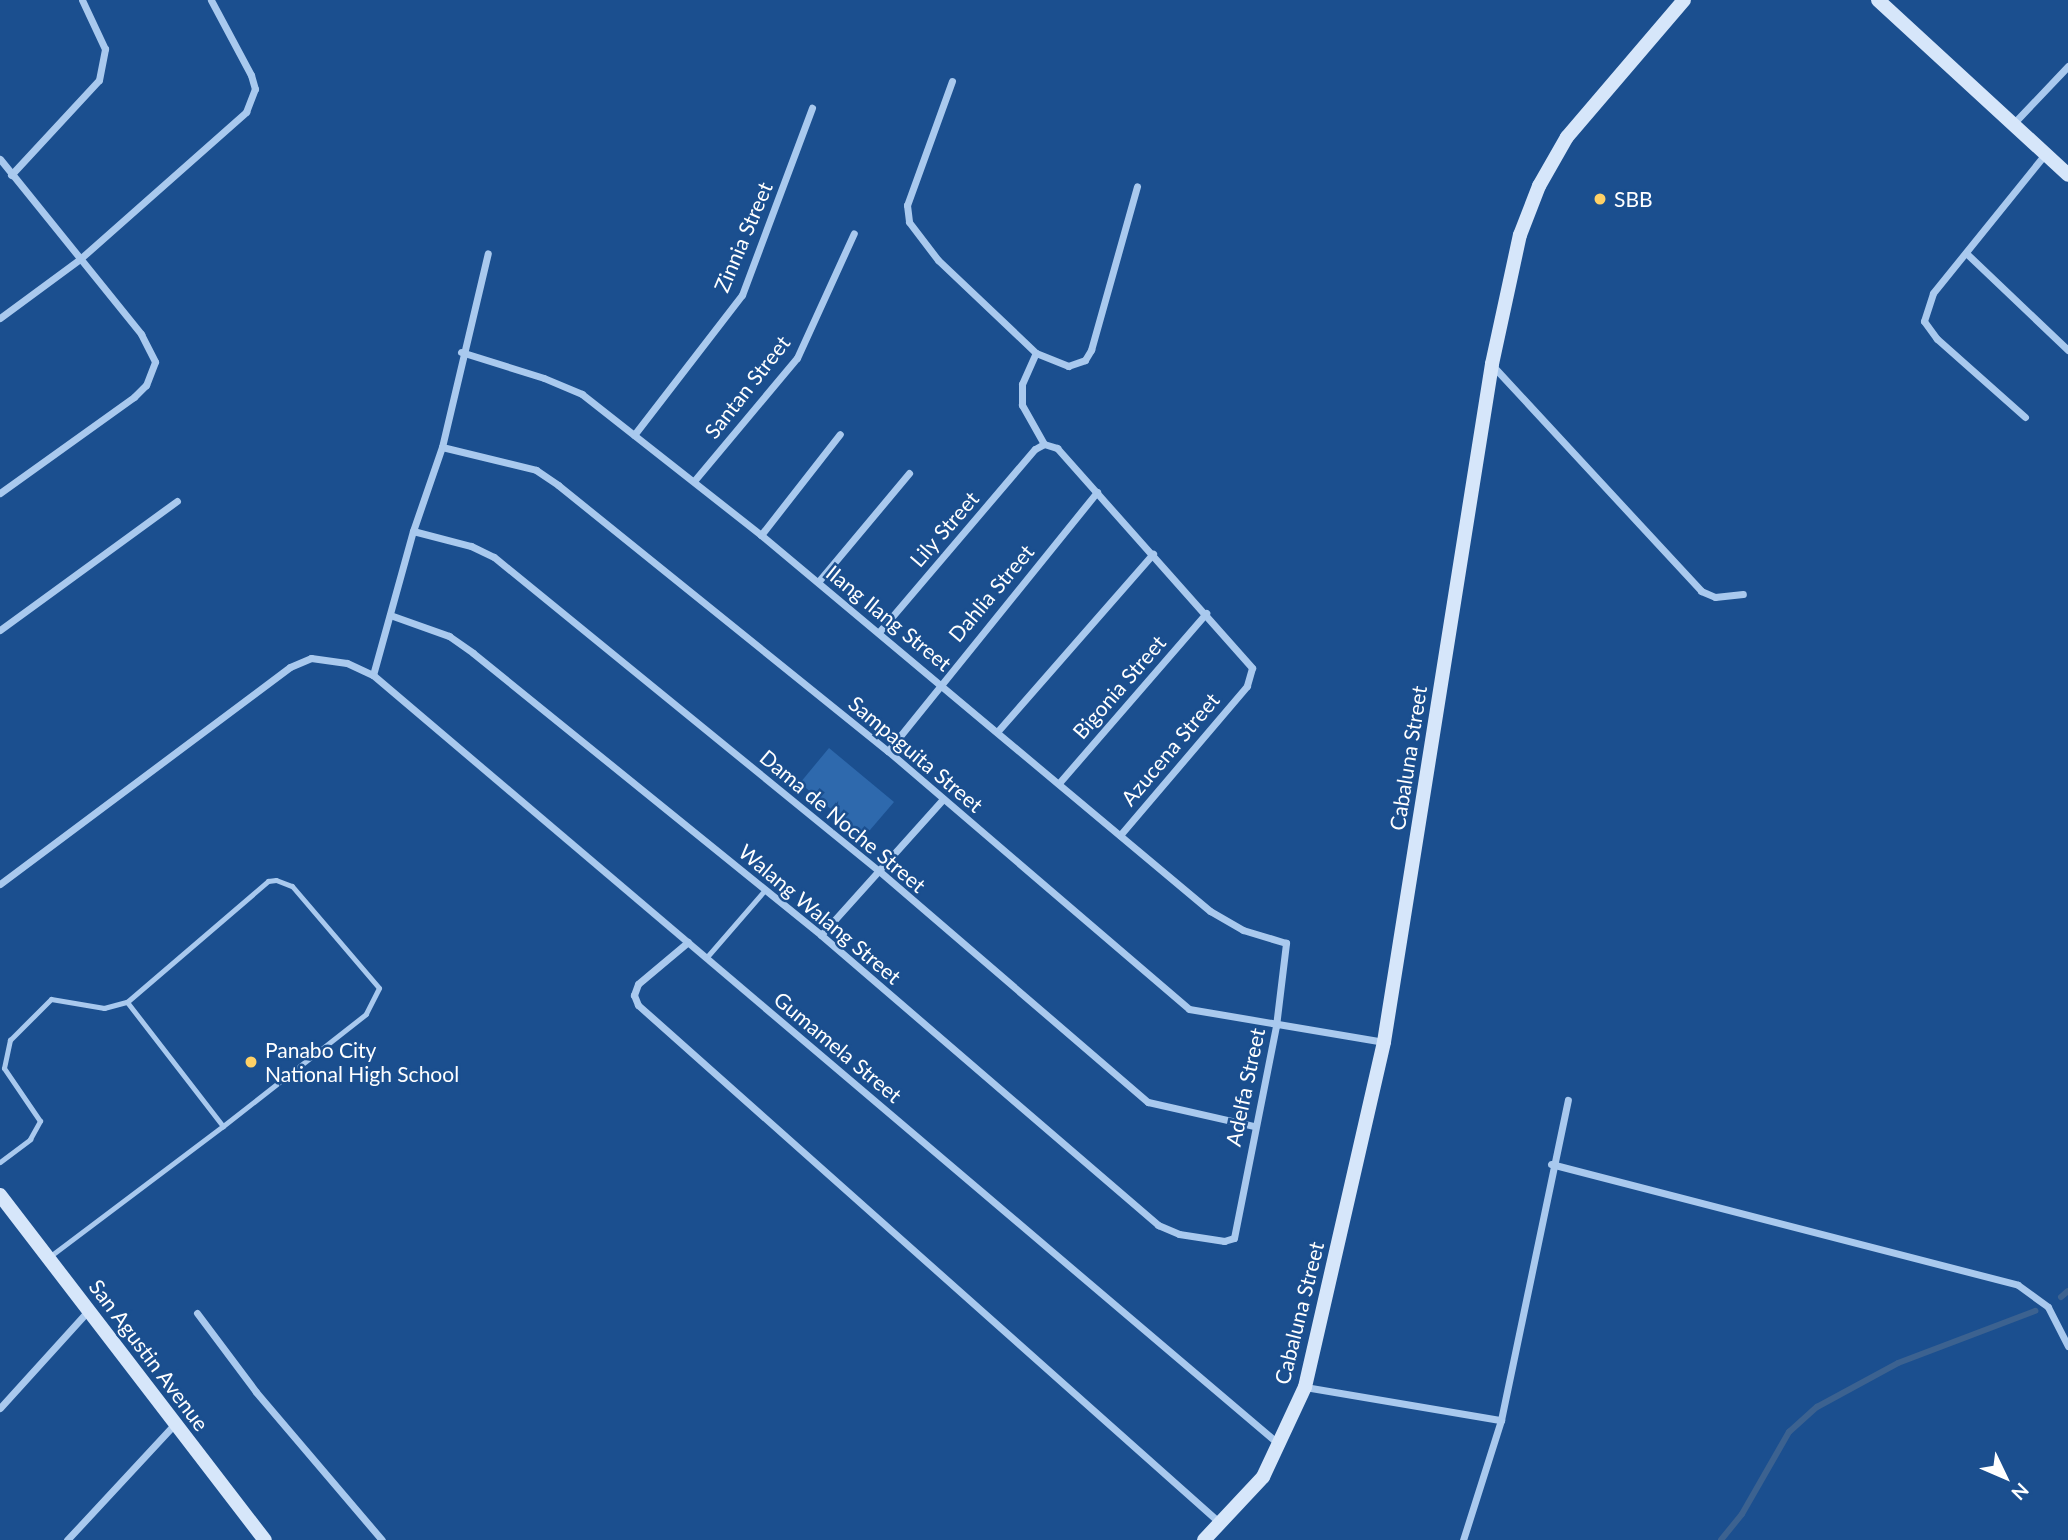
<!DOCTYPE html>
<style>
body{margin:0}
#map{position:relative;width:2068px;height:1540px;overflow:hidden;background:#1b4f8f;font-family:Lato,sans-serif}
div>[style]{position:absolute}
.green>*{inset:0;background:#2e69ad}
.stream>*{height:6px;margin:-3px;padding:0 3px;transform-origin:3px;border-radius:3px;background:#3c6290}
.lane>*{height:5px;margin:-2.5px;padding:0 2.5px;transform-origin:2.5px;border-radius:2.5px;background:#a9c9ee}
.street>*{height:7px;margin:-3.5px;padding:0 3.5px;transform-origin:3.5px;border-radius:3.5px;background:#a9c9ee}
.secondary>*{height:14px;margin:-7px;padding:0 7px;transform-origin:7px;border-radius:7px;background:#d6e6fa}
.dots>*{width:19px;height:19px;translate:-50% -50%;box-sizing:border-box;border:4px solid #1b4f8f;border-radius:50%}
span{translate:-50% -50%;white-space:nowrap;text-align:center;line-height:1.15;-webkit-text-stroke:5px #1b4f8f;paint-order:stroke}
.poi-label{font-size:21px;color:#fff}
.left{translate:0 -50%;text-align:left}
.street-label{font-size:21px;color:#fff}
.north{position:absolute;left:1970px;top:1442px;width:70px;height:70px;-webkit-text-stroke:5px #1b4f8f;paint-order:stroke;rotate:134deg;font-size:19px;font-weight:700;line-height:28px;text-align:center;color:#fff}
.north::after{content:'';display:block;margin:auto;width:24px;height:32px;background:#fff;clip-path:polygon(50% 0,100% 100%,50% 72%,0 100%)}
</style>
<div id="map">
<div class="green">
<i style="clip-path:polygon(829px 748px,894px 802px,864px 837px,800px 783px)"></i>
</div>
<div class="stream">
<i style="left:2061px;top:1297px;width:9px;rotate:-41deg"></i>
<i style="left:1721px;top:1540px;width:33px;rotate:-51deg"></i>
<i style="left:1742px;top:1514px;width:95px;rotate:-60.2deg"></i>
<i style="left:1789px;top:1432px;width:38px;rotate:-42deg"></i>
<i style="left:1817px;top:1407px;width:92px;rotate:-28.5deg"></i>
<i style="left:1898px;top:1363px;width:147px;rotate:-20.8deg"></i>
</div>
<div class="lane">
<i style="left:706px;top:958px;width:90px;rotate:-49.1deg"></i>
<i style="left:127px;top:1002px;width:186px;rotate:-40.6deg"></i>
<i style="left:268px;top:881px;width:8px;rotate:-7deg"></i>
<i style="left:276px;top:880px;width:17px;rotate:21deg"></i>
<i style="left:292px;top:886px;width:134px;rotate:49.5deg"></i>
<i style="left:379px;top:988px;width:29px;rotate:117deg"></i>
<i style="left:366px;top:1014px;width:182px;rotate:141.9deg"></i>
<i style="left:0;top:1162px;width:38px;rotate:-37deg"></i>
<i style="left:30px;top:1139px;width:21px;rotate:-61deg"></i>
<i style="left:40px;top:1121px;width:64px;rotate:-124.2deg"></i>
<i style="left:4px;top:1068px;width:29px;rotate:-78deg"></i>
<i style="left:10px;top:1040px;width:58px;rotate:-45deg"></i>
<i style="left:51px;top:999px;width:54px;rotate:9.6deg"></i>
<i style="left:104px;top:1008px;width:24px;rotate:-15deg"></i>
<i style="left:127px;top:1002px;width:157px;rotate:52.3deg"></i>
<i style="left:223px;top:1126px;width:219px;rotate:143deg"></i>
</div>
<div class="street">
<i style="left:952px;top:81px;width:132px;rotate:109.9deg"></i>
<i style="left:907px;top:205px;width:17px;rotate:83deg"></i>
<i style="left:909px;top:222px;width:48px;rotate:52.7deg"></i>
<i style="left:938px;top:260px;width:135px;rotate:43.5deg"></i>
<i style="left:2013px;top:124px;width:80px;rotate:-46.5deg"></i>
<i style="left:0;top:159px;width:225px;rotate:51.1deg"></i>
<i style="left:141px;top:334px;width:31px;rotate:63deg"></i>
<i style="left:155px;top:362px;width:25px;rotate:111deg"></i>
<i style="left:146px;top:385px;width:17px;rotate:135deg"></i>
<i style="left:134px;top:397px;width:165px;rotate:144.4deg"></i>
<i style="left:11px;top:175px;width:129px;rotate:-47.2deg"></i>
<i style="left:99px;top:80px;width:32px;rotate:-79deg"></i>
<i style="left:105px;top:49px;width:54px;rotate:-115.1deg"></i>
<i style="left:1966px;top:253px;width:141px;rotate:43.6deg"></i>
<i style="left:0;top:318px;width:99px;rotate:-36.4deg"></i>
<i style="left:80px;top:259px;width:222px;rotate:-41.5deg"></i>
<i style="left:246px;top:112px;width:25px;rotate:-69deg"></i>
<i style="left:255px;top:89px;width:15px;rotate:-106deg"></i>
<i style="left:251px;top:75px;width:85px;rotate:-118.1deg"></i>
<i style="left:1492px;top:365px;width:308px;rotate:47.2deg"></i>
<i style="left:1701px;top:591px;width:15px;rotate:23deg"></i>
<i style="left:1715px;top:597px;width:28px;rotate:-6deg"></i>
<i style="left:2025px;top:417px;width:118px;rotate:-138.4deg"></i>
<i style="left:1937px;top:339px;width:22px;rotate:-126deg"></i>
<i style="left:1924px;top:321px;width:29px;rotate:-72deg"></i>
<i style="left:1933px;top:293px;width:179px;rotate:-51.1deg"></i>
<i style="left:634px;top:435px;width:177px;rotate:-52.4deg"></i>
<i style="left:742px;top:295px;width:200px;rotate:-69.5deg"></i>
<i style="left:1044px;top:444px;width:45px;rotate:-119.4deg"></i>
<i style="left:1022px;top:405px;width:21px;rotate:-90deg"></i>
<i style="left:1022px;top:384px;width:34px;rotate:-66deg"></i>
<i style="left:1036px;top:353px;width:35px;rotate:22deg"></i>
<i style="left:1068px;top:366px;width:18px;rotate:-19deg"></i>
<i style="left:1085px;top:360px;width:12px;rotate:-59deg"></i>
<i style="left:1091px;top:350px;width:170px;rotate:-74.3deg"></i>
<i style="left:442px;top:447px;width:97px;rotate:13.7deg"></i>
<i style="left:536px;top:470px;width:27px;rotate:34deg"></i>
<i style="left:558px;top:485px;width:424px;rotate:38.9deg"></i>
<i style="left:888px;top:751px;width:396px;rotate:40.6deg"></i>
<i style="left:1189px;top:1009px;width:198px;rotate:9.6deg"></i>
<i style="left:694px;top:481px;width:160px;rotate:-50.1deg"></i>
<i style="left:797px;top:358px;width:137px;rotate:-65.5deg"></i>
<i style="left:413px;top:531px;width:60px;rotate:14.5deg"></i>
<i style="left:471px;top:546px;width:25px;rotate:26deg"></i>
<i style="left:494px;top:557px;width:495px;rotate:39.2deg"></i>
<i style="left:878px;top:870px;width:356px;rotate:40.7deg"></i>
<i style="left:1148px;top:1102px;width:109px;rotate:12.8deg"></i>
<i style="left:761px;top:535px;width:128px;rotate:-52deg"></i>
<i style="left:818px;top:582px;width:142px;rotate:-50.1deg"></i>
<i style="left:390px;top:615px;width:63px;rotate:19.6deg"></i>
<i style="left:449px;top:636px;width:29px;rotate:35deg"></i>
<i style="left:473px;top:653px;width:448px;rotate:39deg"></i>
<i style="left:821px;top:935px;width:445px;rotate:40.7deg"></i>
<i style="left:1158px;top:1225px;width:23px;rotate:23deg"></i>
<i style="left:1179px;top:1234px;width:46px;rotate:8.8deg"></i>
<i style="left:1224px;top:1241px;width:10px;rotate:-17deg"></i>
<i style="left:1234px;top:1238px;width:216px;rotate:-78.8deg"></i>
<i style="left:1276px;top:1026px;width:84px;rotate:-83.1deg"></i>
<i style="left:1286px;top:943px;width:45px;rotate:-163.2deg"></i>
<i style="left:1243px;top:930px;width:38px;rotate:-150deg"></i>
<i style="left:1210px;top:911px;width:586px;rotate:-140.06deg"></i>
<i style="left:761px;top:535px;width:228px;rotate:-141.8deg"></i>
<i style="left:582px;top:394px;width:41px;rotate:-157.2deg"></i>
<i style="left:544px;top:378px;width:87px;rotate:-162.6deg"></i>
<i style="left:0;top:630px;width:219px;rotate:-36.1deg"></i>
<i style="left:879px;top:632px;width:240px;rotate:-49.6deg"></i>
<i style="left:1035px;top:449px;width:10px;rotate:-29deg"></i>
<i style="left:1044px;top:444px;width:14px;rotate:17deg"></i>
<i style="left:1057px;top:448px;width:294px;rotate:48.4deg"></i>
<i style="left:1252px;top:668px;width:19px;rotate:106deg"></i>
<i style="left:1247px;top:686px;width:196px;rotate:130.4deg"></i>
<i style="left:373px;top:675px;width:149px;rotate:-74.5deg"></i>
<i style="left:413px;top:531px;width:89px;rotate:-71deg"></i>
<i style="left:442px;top:447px;width:199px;rotate:-76.7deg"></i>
<i style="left:997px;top:732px;width:237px;rotate:-48.8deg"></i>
<i style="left:888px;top:751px;width:333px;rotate:-51.1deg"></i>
<i style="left:1059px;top:783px;width:225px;rotate:-49.1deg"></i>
<i style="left:0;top:884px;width:362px;rotate:-36.8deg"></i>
<i style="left:290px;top:667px;width:23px;rotate:-23deg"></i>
<i style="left:311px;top:658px;width:36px;rotate:8deg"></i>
<i style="left:347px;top:663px;width:29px;rotate:25deg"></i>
<i style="left:373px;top:675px;width:1190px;rotate:40.33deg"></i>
<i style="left:821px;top:935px;width:183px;rotate:-48.1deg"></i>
<i style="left:688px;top:942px;width:65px;rotate:140deg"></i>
<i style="left:638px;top:984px;width:12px;rotate:110deg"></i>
<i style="left:634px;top:995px;width:11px;rotate:68deg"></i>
<i style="left:638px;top:1005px;width:779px;rotate:41.67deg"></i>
<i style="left:1551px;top:1164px;width:482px;rotate:14.5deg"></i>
<i style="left:2018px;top:1285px;width:37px;rotate:36deg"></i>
<i style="left:2048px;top:1307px;width:44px;rotate:62.9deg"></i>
<i style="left:197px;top:1313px;width:99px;rotate:53.2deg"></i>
<i style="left:256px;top:1392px;width:194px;rotate:49.6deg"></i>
<i style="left:1305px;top:1387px;width:199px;rotate:9.6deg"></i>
<i style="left:0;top:1408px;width:132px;rotate:-47.8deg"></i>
<i style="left:67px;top:1540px;width:157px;rotate:-47.1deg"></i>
<i style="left:1463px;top:1540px;width:126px;rotate:-72.4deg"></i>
<i style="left:1501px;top:1420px;width:327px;rotate:-78.2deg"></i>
</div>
<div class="secondary">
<i style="left:1878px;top:0;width:258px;rotate:42.6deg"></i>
<i style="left:0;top:1195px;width:435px;rotate:52.5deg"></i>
<i style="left:1204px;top:1540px;width:86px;rotate:-46.9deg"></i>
<i style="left:1263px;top:1477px;width:99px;rotate:-65deg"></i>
<i style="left:1305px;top:1387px;width:354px;rotate:-77.1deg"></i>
<i style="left:1384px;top:1042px;width:687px;rotate:-80.95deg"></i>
<i style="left:1492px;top:364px;width:132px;rotate:-77.8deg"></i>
<i style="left:1520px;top:235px;width:53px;rotate:-68.8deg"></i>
<i style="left:1539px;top:186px;width:56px;rotate:-60.3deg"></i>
<i style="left:1567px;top:137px;width:180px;rotate:-49.5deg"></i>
</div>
<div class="dots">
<i style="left:1600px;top:199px;background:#ffd166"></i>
<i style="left:251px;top:1062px;background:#ffd166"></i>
</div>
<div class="poi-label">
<span class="left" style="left:1614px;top:199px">SBB</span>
<span class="left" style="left:265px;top:1062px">Panabo City<br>National High School</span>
</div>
<div class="street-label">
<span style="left:743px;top:237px;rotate:-67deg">Zinnia Street</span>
<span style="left:747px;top:387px;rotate:-52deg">Santan Street</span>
<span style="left:944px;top:529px;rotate:-49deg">Lily Street</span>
<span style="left:991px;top:593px;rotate:-50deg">Dahlia Street</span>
<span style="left:889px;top:618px;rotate:39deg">Ilang Ilang Street</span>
<span style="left:1119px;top:687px;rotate:-49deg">Bigonia Street</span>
<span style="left:1170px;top:749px;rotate:-50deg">Azucena Street</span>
<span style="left:916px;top:754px;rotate:40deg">Sampaguita Street</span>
<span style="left:1408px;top:758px;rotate:-81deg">Cabaluna Street</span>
<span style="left:843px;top:821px;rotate:40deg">Dama de Noche Street</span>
<span style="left:820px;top:914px;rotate:40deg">Walang Walang Street</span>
<span style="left:838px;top:1047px;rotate:40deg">Gumamela Street</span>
<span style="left:1245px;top:1087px;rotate:-78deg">Adelfa Street</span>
<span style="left:1299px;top:1313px;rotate:-76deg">Cabaluna Street</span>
<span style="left:149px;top:1355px;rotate:53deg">San Agustin Avenue</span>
</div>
<div class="north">N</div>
</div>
